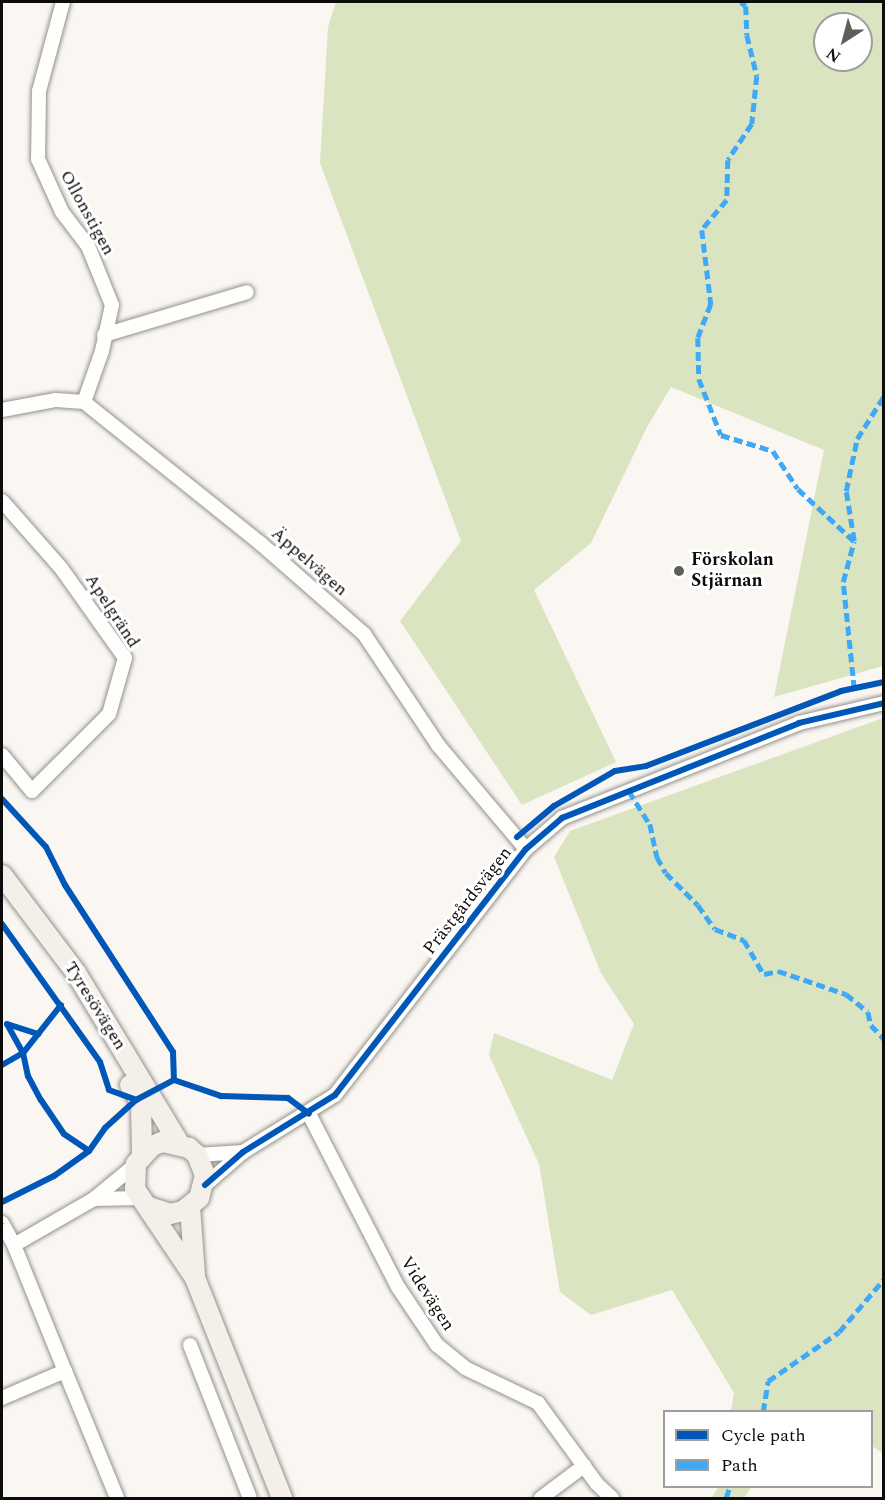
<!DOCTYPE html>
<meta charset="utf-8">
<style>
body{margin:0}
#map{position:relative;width:885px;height:1500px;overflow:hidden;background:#faf6f1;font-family:Spectral,serif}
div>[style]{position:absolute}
.forest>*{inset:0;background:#dbe4c1}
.roads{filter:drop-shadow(0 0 2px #93918f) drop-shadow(0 0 2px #93918f)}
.street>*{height:14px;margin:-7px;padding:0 7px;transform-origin:7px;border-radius:7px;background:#fefefd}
.secondary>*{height:20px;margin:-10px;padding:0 10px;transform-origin:10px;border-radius:10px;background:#f4f0e9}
.quiet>*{height:4.5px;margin-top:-2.25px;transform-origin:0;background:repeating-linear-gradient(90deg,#3fa9f5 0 9px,transparent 0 13.5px)}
.cycleway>*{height:6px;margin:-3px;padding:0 3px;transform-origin:3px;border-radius:3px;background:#0057b8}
.dots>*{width:16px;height:16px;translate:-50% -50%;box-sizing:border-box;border:3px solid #fff;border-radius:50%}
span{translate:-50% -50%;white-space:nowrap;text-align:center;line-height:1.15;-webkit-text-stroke:6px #fff;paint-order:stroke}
.street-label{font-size:18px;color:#0c0c0c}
.poi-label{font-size:18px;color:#0c0c0c;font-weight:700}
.left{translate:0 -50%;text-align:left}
.frame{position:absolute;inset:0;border:3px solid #0c0c0c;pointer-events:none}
.legend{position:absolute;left:663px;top:1410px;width:210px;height:78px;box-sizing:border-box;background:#fff;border:2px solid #9e9e9e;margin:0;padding:8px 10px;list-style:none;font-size:18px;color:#0c0c0c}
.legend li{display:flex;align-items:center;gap:12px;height:30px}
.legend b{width:30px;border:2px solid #9e9e9e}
.north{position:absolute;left:813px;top:12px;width:60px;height:60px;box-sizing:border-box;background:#fff;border:2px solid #9e9e9e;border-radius:50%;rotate:216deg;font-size:16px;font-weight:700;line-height:24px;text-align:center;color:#0c0c0c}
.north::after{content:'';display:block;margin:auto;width:21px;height:27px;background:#5f5e5c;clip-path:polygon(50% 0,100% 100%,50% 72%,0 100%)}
</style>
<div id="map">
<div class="forest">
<i style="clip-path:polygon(evenodd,336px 2px,883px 2px,883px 666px,774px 697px,824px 450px,671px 387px,647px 427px,591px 543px,534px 590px,616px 762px,522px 805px,400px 621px,461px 541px,320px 163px,328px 27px,336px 2px,825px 24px,861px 24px,861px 60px,825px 60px,825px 24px)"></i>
<i style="clip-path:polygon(883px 718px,884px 718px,883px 1453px,872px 1446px,872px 1412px,731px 1411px,734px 1393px,672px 1290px,591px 1315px,560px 1292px,539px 1164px,489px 1055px,494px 1033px,612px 1080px,634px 1024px,601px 973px,554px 857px,570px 831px)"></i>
<i style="clip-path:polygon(718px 1487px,718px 1486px,751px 1487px,744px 1498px,712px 1498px)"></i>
</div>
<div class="roads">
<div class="street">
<i style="left:63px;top:2px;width:92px;rotate:105.1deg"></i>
<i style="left:39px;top:91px;width:68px;rotate:90.8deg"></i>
<i style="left:38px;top:159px;width:58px;rotate:65.6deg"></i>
<i style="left:62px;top:212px;width:43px;rotate:52.6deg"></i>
<i style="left:88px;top:246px;width:64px;rotate:67.9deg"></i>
<i style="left:112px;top:305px;width:47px;rotate:102.3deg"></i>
<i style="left:102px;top:351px;width:54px;rotate:109.4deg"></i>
<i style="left:104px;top:335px;width:149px;rotate:-16.7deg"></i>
<i style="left:2px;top:410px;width:55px;rotate:-10.5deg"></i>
<i style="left:56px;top:400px;width:28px;rotate:4deg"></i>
<i style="left:84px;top:402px;width:226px;rotate:38.7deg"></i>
<i style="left:260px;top:543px;width:138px;rotate:41.2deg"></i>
<i style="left:364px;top:634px;width:133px;rotate:56.3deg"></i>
<i style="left:438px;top:745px;width:136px;rotate:49.8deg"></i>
<i style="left:2px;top:501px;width:89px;rotate:48.6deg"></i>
<i style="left:61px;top:568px;width:110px;rotate:54.6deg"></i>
<i style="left:125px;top:658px;width:58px;rotate:105.9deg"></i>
<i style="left:109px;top:714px;width:109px;rotate:135deg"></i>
<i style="left:32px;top:791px;width:47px;rotate:-129.8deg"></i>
<i style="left:309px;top:1114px;width:195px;rotate:62.8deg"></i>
<i style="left:398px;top:1287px;width:70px;rotate:56.1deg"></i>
<i style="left:437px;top:1345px;width:36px;rotate:39deg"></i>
<i style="left:465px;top:1368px;width:81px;rotate:25.6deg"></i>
<i style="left:538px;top:1403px;width:100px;rotate:53.9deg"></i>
<i style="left:597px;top:1484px;width:21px;rotate:43deg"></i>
<i style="left:197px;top:1155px;width:46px;rotate:-3.7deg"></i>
<i style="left:205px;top:1185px;width:50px;rotate:-41deg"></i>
<i style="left:243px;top:1152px;width:108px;rotate:-31.8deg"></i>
<i style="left:335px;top:1095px;width:311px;rotate:-52.2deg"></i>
<i style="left:526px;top:849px;width:48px;rotate:-40.7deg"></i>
<i style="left:562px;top:818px;width:255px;rotate:-21.8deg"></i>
<i style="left:799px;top:723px;width:87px;rotate:-13.2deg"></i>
<i style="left:94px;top:1199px;width:46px;rotate:-1.2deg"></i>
<i style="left:2px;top:1223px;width:25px;rotate:61deg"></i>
<i style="left:14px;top:1245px;width:136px;rotate:68deg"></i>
<i style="left:65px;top:1371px;width:69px;rotate:156.8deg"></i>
<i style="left:14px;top:1245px;width:92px;rotate:-29.9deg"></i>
<i style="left:94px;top:1199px;width:55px;rotate:-39.8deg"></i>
<i style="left:190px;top:1345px;width:164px;rotate:68.6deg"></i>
<i style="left:65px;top:1371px;width:137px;rotate:67.7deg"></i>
<i style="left:541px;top:1498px;width:54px;rotate:-36.7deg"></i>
</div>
<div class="secondary">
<i style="left:2px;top:875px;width:123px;rotate:52.9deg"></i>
<i style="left:76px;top:973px;width:199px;rotate:58.8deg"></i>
<i style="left:130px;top:1085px;width:21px;rotate:59deg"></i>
<i style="left:141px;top:1103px;width:52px;rotate:88.9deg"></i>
<i style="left:149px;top:1207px;width:22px;rotate:18deg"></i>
<i style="left:170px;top:1214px;width:13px;rotate:-13deg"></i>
<i style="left:183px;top:1211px;width:21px;rotate:-39deg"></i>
<i style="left:199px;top:1198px;width:24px;rotate:-75deg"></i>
<i style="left:205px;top:1175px;width:22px;rotate:-112deg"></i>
<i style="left:197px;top:1155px;width:11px;rotate:-139deg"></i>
<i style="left:189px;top:1148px;width:28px;rotate:-167deg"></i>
<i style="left:162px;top:1142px;width:11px;rotate:158deg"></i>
<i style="left:152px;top:1146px;width:24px;rotate:132deg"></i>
<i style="left:136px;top:1164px;width:25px;rotate:92deg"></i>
<i style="left:135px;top:1189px;width:107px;rotate:56deg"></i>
<i style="left:195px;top:1278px;width:237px;rotate:68.4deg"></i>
<i style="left:190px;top:1207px;width:68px;rotate:85.8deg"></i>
</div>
</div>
<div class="quiet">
<i style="left:741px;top:2px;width:6px;rotate:39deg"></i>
<i style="left:746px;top:6px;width:29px;rotate:88deg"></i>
<i style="left:747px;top:35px;width:42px;rotate:76.3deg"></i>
<i style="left:757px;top:76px;width:48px;rotate:95.9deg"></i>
<i style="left:752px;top:124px;width:43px;rotate:123.7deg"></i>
<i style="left:728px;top:160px;width:40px;rotate:91.4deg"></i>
<i style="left:727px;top:200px;width:39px;rotate:130deg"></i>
<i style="left:702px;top:230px;width:75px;rotate:83.1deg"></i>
<i style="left:711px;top:304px;width:36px;rotate:111deg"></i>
<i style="left:698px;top:338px;width:41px;rotate:88.6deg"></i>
<i style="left:699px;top:379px;width:60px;rotate:68.6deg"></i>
<i style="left:721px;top:435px;width:54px;rotate:17.1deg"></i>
<i style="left:773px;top:451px;width:45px;rotate:56.7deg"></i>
<i style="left:798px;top:489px;width:76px;rotate:42.9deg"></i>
<i style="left:854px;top:689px;width:108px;rotate:-95.9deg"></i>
<i style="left:843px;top:582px;width:42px;rotate:-75deg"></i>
<i style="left:854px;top:541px;width:51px;rotate:-99.1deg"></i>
<i style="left:846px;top:491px;width:53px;rotate:-78.1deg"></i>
<i style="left:857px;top:439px;width:51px;rotate:-57.9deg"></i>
<i style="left:629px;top:791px;width:39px;rotate:58deg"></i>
<i style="left:650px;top:824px;width:34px;rotate:78deg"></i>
<i style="left:657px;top:857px;width:18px;rotate:61deg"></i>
<i style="left:666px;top:873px;width:45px;rotate:45deg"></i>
<i style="left:698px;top:905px;width:29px;rotate:55deg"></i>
<i style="left:715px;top:929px;width:31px;rotate:21deg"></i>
<i style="left:744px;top:940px;width:39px;rotate:60deg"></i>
<i style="left:764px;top:974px;width:14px;rotate:-12deg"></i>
<i style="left:778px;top:971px;width:72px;rotate:18.7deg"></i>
<i style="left:846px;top:994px;width:28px;rotate:39deg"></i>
<i style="left:868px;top:1012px;width:13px;rotate:77deg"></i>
<i style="left:871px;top:1025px;width:19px;rotate:47deg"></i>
<i style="left:2px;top:1223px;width:1px;rotate:90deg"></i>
<i style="left:763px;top:1412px;width:31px;rotate:-81deg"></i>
<i style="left:768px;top:1381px;width:86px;rotate:-34.6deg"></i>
<i style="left:839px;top:1332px;width:70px;rotate:-49.7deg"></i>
<i style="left:726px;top:1498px;width:13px;rotate:-72deg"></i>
</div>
<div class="cycleway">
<i style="left:2px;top:799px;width:65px;rotate:47.5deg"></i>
<i style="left:46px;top:847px;width:42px;rotate:63.4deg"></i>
<i style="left:65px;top:885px;width:199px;rotate:57.1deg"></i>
<i style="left:173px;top:1052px;width:28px;rotate:88deg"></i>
<i style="left:174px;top:1080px;width:50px;rotate:18.8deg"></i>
<i style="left:221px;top:1096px;width:67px;rotate:1.7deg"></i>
<i style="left:288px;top:1098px;width:26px;rotate:37deg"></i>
<i style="left:517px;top:837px;width:48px;rotate:-40deg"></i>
<i style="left:554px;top:806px;width:70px;rotate:-29.8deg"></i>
<i style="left:615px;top:771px;width:31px;rotate:-9deg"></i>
<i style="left:646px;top:766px;width:209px;rotate:-21deg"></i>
<i style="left:841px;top:691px;width:44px;rotate:-11.8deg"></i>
<i style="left:2px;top:924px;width:169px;rotate:54.6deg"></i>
<i style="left:100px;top:1062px;width:29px;rotate:72deg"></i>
<i style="left:109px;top:1090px;width:29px;rotate:20deg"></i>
<i style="left:61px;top:1005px;width:61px;rotate:128.4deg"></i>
<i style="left:23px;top:1053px;width:24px;rotate:78deg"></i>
<i style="left:28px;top:1076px;width:27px;rotate:62deg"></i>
<i style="left:41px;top:1100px;width:41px;rotate:55.9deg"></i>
<i style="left:64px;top:1134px;width:30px;rotate:34deg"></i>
<i style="left:2px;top:1065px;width:24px;rotate:-30deg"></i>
<i style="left:23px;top:1053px;width:33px;rotate:-119deg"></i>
<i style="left:7px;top:1024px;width:33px;rotate:18deg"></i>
<i style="left:205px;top:1185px;width:50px;rotate:-41deg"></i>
<i style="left:243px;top:1152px;width:108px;rotate:-31.8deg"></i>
<i style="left:335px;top:1095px;width:311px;rotate:-52.2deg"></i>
<i style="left:526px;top:849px;width:48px;rotate:-40.7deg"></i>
<i style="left:562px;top:818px;width:255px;rotate:-21.8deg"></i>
<i style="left:799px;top:723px;width:87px;rotate:-13.2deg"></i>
<i style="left:2px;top:1202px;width:58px;rotate:-26.6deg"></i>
<i style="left:54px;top:1176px;width:43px;rotate:-35.5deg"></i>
<i style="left:89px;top:1151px;width:28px;rotate:-55deg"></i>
<i style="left:105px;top:1128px;width:42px;rotate:-42.1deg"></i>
<i style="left:136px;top:1100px;width:43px;rotate:-27.8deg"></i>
</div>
<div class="dots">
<i style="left:679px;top:571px;background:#5f5e5c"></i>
</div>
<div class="street-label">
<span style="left:87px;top:213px;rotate:61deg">Ollonstigen</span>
<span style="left:309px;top:562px;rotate:41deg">Äppelvägen</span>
<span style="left:112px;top:611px;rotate:57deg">Apelgränd</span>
<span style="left:468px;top:901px;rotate:-52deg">Prästgårdsvägen</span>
<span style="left:95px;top:1006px;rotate:58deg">Tyresövägen</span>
<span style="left:427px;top:1294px;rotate:57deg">Videvägen</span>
</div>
<div class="poi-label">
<span class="left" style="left:691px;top:571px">Förskolan<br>Stjärnan</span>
</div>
<div class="frame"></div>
<ul class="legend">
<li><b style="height:8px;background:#0057b8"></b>Cycle path</li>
<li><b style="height:8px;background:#3fa9f5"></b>Path</li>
</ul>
<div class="north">N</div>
</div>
